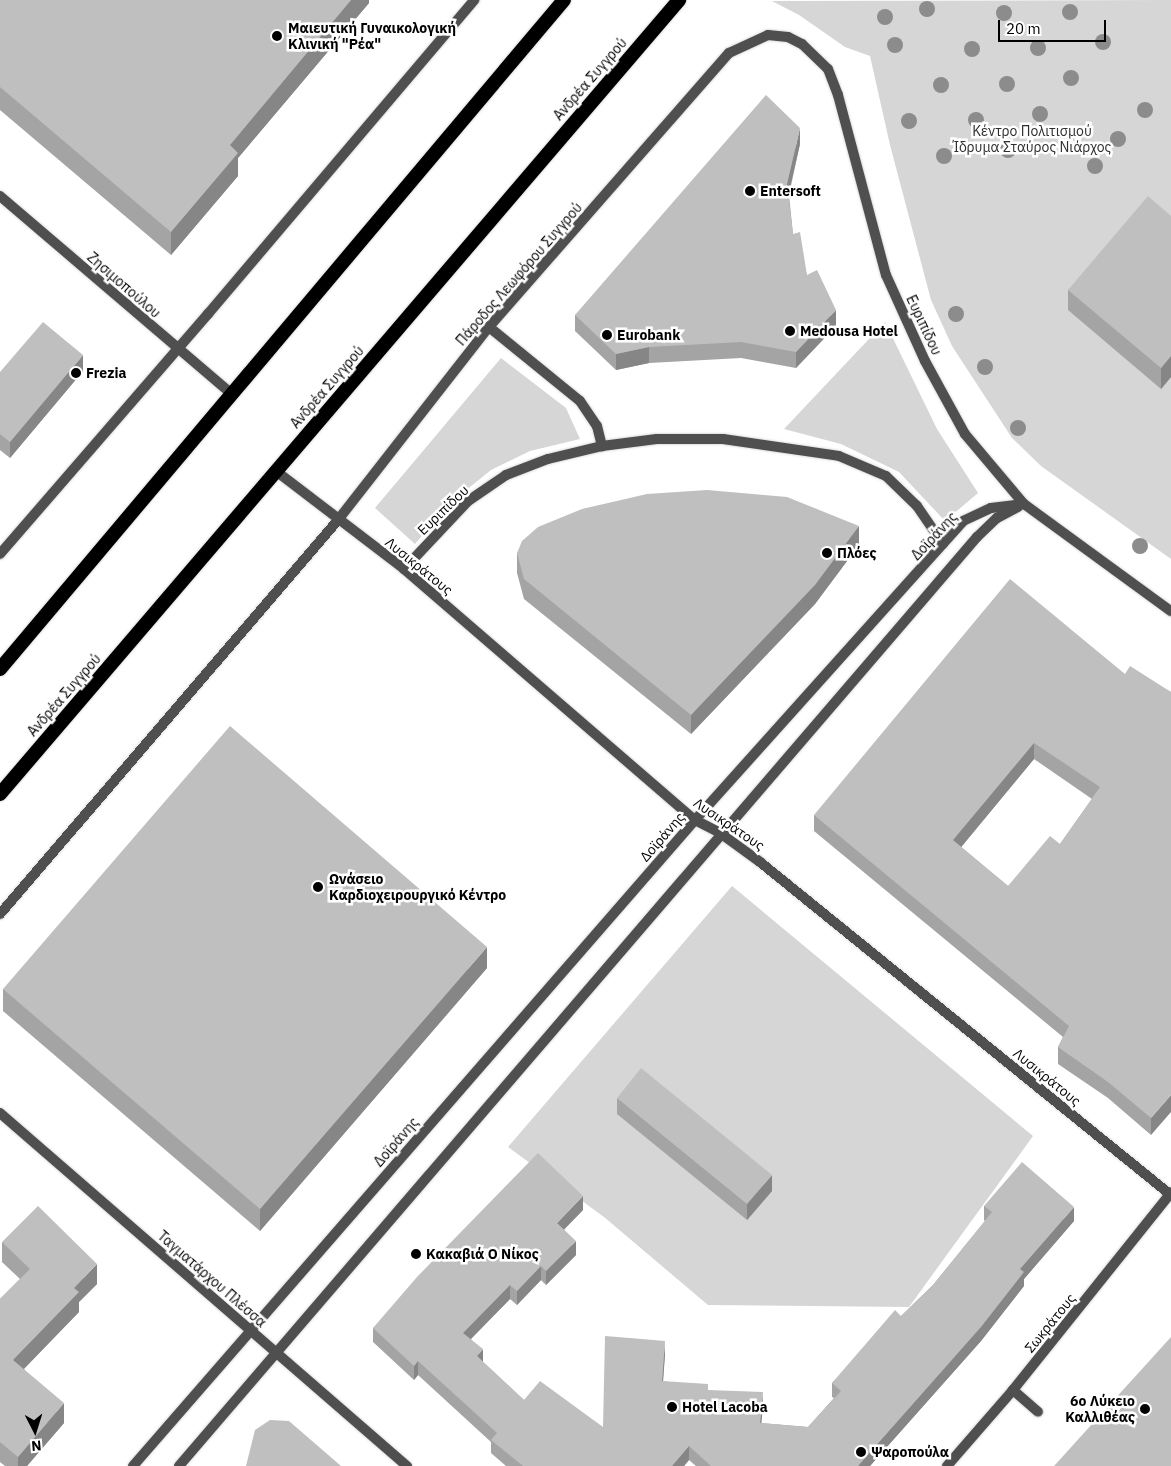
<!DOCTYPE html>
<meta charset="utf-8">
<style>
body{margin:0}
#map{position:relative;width:1171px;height:1466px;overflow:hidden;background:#fff;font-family:"IBM Plex Sans",sans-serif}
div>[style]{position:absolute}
.green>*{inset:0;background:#d6d6d6}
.roads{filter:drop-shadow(0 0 1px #dbdbdb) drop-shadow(0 0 1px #dbdbdb)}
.service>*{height:10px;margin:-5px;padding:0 5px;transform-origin:5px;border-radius:5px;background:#4f4f4f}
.minor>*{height:10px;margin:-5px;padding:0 5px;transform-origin:5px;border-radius:5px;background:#4f4f4f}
.tertiary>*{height:10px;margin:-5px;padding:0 5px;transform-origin:5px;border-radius:5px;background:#4f4f4f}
.trunk>*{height:14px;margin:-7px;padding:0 7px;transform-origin:7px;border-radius:7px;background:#000}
.trees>*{width:16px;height:16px;margin:-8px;border-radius:50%;background:#8c8c8c}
.wall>*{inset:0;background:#a4a4a4}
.shaded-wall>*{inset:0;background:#868686}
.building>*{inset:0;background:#bfbfbf}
.dots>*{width:14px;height:14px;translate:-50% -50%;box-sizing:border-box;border:2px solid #fff;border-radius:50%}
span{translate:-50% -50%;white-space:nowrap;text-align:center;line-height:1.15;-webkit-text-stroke:5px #fff;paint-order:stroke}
.poi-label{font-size:14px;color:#000;font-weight:700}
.left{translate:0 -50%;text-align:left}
.right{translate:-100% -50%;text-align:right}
.street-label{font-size:14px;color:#000}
.park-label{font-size:14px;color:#2d2d2d}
.north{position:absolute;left:10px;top:1406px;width:50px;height:50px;-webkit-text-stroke:4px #fff;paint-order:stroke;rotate:175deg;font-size:14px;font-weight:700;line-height:20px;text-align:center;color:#000}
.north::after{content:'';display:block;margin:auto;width:18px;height:22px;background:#000;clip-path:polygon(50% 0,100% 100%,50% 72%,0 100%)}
.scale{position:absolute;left:998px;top:20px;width:108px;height:22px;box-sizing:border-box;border:2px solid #000;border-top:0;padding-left:6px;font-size:15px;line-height:18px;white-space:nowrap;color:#000;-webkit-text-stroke:4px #fff;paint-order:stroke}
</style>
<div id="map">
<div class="green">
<i style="clip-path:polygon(1171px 0,1171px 559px,1041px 466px,1012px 438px,952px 346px,931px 300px,890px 145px,870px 56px,845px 47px,799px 15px,772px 1px)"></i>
<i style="clip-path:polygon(885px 322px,937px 429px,978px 493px,945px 521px,899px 472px,841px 444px,784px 429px)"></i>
<i style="clip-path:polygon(501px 358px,566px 408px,580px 439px,530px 451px,491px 470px,449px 504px,415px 544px,375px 508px)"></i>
<i style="clip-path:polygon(732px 886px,1033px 1136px,909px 1307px,708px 1305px,604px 1217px,508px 1147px)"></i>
</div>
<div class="roads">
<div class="service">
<i style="left:489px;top:327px;width:117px;rotate:39.1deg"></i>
<i style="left:580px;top:401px;width:30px;rotate:56deg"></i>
<i style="left:597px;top:426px;width:21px;rotate:76deg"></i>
<i style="left:1013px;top:1390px;width:33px;rotate:41deg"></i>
</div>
<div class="minor">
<i style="left:276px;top:471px;width:161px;rotate:37.4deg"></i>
<i style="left:404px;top:569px;width:384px;rotate:40.8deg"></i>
<i style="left:695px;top:820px;width:28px;rotate:27deg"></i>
<i style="left:720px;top:833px;width:49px;rotate:35.9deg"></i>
<i style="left:760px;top:862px;width:529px;rotate:39.02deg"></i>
<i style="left:0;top:554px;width:318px;rotate:-49.1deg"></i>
<i style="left:208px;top:314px;width:412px;rotate:-49.7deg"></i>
<i style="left:404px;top:569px;width:93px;rotate:-46.7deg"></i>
<i style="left:468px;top:501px;width:46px;rotate:-34.4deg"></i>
<i style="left:506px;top:475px;width:45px;rotate:-20.9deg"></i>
<i style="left:548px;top:459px;width:56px;rotate:-13.5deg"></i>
<i style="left:602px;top:446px;width:55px;rotate:-7.3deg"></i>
<i style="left:657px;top:439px;width:66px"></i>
<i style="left:723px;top:439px;width:117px;rotate:8.3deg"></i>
<i style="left:839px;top:456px;width:51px;rotate:23.1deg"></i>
<i style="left:886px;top:476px;width:43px;rotate:44.1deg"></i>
<i style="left:917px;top:506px;width:46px;rotate:55.6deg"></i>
<i style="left:0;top:914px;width:519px;rotate:-49.37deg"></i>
<i style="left:338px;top:520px;width:245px;rotate:-52deg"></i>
<i style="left:489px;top:327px;width:364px;rotate:-48.8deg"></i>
<i style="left:729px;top:53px;width:43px;rotate:-24.8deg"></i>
<i style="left:768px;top:35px;width:20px;rotate:6deg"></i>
<i style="left:788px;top:37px;width:16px;rotate:27deg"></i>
<i style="left:802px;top:44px;width:36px;rotate:44deg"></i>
<i style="left:828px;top:69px;width:28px;rotate:69deg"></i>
<i style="left:838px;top:95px;width:186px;rotate:75.1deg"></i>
<i style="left:886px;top:275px;width:94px;rotate:65.6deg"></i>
<i style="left:925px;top:361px;width:83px;rotate:61.3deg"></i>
<i style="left:965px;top:434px;width:92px;rotate:49.9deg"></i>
<i style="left:1024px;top:504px;width:182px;rotate:36.1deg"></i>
<i style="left:0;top:1113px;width:539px;rotate:40.94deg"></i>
<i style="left:133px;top:1466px;width:856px;rotate:-48.98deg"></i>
<i style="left:695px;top:820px;width:402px;rotate:-48.1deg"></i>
<i style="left:963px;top:521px;width:31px;rotate:-25deg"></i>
<i style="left:991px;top:508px;width:33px;rotate:-7deg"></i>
<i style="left:179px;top:1466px;width:1225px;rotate:-49.34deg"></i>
<i style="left:977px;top:537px;width:28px;rotate:-44deg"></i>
<i style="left:997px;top:518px;width:24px;rotate:-28deg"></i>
<i style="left:947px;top:1466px;width:101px;rotate:-49deg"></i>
<i style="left:1013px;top:1390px;width:253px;rotate:-51.3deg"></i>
</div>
<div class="tertiary">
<i style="left:0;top:196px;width:305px;rotate:40.5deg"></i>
</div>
<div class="trunk">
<i style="left:0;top:669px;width:875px;rotate:-49.87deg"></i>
<i style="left:0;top:794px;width:1045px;rotate:-49.46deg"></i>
</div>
</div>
<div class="trees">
<i style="left:927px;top:9px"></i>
<i style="left:1070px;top:12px"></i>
<i style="left:1004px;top:13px"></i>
<i style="left:885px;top:17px"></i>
<i style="left:1103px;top:42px"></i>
<i style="left:895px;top:45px"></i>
<i style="left:1038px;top:48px"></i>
<i style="left:972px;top:49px"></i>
<i style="left:1071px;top:78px"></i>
<i style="left:1007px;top:84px"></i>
<i style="left:941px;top:85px"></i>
<i style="left:1145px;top:110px"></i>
<i style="left:1040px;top:114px"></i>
<i style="left:976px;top:120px"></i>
<i style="left:909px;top:121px"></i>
<i style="left:1118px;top:139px"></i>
<i style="left:1008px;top:150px"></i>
<i style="left:944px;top:156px"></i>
<i style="left:1095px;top:166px"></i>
<i style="left:956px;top:314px"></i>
<i style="left:985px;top:367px"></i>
<i style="left:1018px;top:428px"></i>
<i style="left:1140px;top:546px"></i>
</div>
<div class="wall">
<i style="clip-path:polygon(0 0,369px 0,369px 3px,238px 158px,238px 176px,171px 255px,0 110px)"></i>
<i style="clip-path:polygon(800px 144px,789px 195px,793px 234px,807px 275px,836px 326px,796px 368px,741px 358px,649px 363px,616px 370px,575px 331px,575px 315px)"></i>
<i style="clip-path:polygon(1171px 216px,1171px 377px,1161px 389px,1068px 310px,1068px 290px)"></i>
<i style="clip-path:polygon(83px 371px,10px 458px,0 450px,0 372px)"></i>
<i style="clip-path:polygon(859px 545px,815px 604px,691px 734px,524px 599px,517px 573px,517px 553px)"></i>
<i style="clip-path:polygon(evenodd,1125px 674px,1171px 692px,1151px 1135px,1108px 1098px,1058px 1064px,1058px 1047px,1063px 1037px,814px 831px,814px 815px,1125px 674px,1034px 759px,1092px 799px,1060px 844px,1008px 886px,961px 847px,1034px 759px)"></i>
<i style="clip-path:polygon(487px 968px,260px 1231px,3px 1011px,3px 989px)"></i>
<i style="clip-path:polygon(617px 1098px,772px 1191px,747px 1220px,617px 1114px)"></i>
<i style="clip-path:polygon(984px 1206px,1074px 1221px,1024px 1279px,1024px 1286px,981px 1341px,870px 1466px,696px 1466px,689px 1460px,684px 1466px,506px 1466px,491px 1453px,491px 1442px,418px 1375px,414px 1380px,373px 1342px,373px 1328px,583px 1210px,564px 1229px,576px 1255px,546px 1285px,541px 1280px,517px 1305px,510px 1299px,471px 1339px,483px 1362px,524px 1400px,603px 1427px,665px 1354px,663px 1381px,708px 1390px,763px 1406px,761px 1423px,808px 1427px,834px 1398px,832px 1397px,832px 1383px,933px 1285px,985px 1221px,984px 1220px)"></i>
<i style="clip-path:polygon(2px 1242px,97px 1284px,79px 1302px,79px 1312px,24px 1369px,64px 1423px,27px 1466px,5px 1466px,0 1462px,0 1299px,20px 1279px,2px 1262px)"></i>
</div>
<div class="shaded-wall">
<i style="clip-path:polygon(351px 0,369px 0,369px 3px,238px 158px,238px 176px,171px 255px,171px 232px,230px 145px)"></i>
<i style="clip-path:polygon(800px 128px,800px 144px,787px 200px,787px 184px)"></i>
<i style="clip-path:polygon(836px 310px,836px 326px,796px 368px,796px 352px)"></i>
<i style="clip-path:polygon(649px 347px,649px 363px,616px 370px,616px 354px)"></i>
<i style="clip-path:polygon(83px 355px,83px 371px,10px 458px,10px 442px)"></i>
<i style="clip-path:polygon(1171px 356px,1171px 377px,1161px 389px,1161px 368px)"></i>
<i style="clip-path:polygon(859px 526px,859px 545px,815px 604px,691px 734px,691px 715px)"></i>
<i style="clip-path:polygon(1034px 743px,1034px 759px,953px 857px,953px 840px)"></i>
<i style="clip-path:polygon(487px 947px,487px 968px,260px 1231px,260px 1209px)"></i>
<i style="clip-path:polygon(1171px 1095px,1171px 1112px,1151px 1135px,1151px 1118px)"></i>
<i style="clip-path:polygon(772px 1175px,772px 1191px,747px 1220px,747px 1204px)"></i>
<i style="clip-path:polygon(583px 1196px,583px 1210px,557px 1237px,557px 1223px)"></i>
<i style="clip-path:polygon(1074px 1207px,1074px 1221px,1024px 1279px,1024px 1286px,981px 1341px,870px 1466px,858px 1466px,1020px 1269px)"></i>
<i style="clip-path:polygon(576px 1241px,576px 1255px,546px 1285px,546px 1271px)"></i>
<i style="clip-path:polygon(97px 1264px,97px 1284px,79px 1302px,79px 1312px,13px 1380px,13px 1360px,74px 1288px)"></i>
<i style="clip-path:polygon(541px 1266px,541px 1280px,517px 1305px,517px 1291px)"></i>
<i style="clip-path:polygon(510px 1285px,510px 1299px,463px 1347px,463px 1333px)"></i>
<i style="clip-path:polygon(665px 1341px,665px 1354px,662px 1395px,662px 1381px)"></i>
<i style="clip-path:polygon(483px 1349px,483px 1363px,477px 1356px)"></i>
<i style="clip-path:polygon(418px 1361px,418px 1375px,414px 1380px,414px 1366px)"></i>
<i style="clip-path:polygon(763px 1392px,763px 1406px,760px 1437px,760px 1423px)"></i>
<i style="clip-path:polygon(64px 1403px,64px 1423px,27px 1466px,18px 1466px,18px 1457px)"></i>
<i style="clip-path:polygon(689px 1446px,689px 1460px,684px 1466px,672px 1466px)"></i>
</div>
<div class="building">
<i style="clip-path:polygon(0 0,351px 0,230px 145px,238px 153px,171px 232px,0 87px)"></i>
<i style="clip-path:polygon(766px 95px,800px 128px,787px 184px,793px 234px,800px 232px,807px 275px,817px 270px,836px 310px,796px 352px,741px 342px,649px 347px,616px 354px,575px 315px)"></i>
<i style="clip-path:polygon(1148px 196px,1171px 216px,1171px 356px,1161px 368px,1068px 290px)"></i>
<i style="clip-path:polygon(43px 322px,83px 355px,10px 442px,0 434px,0 372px)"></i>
<i style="clip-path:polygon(707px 490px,787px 497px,859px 526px,815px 585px,691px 715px,524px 579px,517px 553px,522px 541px,538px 527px,582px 509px,647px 494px)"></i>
<i style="clip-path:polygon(evenodd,1010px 579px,1125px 674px,1130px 666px,1171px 692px,1171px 1095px,1151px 1118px,1108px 1082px,1058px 1047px,1069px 1026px,814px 815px,1010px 579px,1034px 743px,1100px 787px,1060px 844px,1050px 836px,1008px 886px,953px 840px,1034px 743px)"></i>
<i style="clip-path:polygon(230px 726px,487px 947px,260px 1209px,3px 989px)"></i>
<i style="clip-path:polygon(641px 1068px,772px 1175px,747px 1204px,617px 1098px)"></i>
<i style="clip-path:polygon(538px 1153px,583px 1196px,557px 1223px,576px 1241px,546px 1271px,541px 1266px,517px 1291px,510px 1285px,463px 1333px,483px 1349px,477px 1356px,524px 1400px,540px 1381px,603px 1427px,605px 1336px,665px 1341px,662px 1381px,708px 1384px,708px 1390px,763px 1392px,760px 1423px,808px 1427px,841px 1391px,832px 1383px,895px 1310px,901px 1316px,933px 1285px,992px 1212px,984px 1206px,1022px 1162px,1074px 1207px,1020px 1269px,1024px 1272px,981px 1327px,858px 1466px,711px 1466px,689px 1446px,672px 1466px,523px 1466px,491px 1440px,497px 1433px,418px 1361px,414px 1366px,373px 1328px,417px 1277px)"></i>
<i style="clip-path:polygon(38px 1206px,97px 1264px,74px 1288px,79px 1292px,13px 1360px,64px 1403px,18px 1457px,0 1442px,0 1299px,30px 1269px,2px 1242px)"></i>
<i style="clip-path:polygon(1171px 1337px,1171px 1466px,1054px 1466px)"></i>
<i style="clip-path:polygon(270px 1420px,289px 1421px,341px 1466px,246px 1466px,255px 1430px)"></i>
</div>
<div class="dots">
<i style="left:277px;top:36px;background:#000"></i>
<i style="left:750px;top:191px;background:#000"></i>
<i style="left:790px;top:331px;background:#000"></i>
<i style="left:607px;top:335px;background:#000"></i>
<i style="left:76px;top:373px;background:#000"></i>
<i style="left:827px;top:553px;background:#000"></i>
<i style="left:318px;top:887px;background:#000"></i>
<i style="left:416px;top:1254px;background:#000"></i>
<i style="left:672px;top:1407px;background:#000"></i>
<i style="left:1145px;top:1409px;background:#000"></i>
<i style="left:861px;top:1452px;background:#000"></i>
</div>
<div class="poi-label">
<span class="left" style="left:288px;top:36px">Μαιευτική Γυναικολογική<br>Κλινική "Ρέα"</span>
<span class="left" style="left:760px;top:191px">Entersoft</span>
<span class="left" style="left:800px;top:331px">Medousa Hotel</span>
<span class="left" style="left:617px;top:335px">Eurobank</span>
<span class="left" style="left:86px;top:373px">Frezia</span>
<span class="left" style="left:837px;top:553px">Πλόες</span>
<span class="left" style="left:329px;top:887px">Ωνάσειο<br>Καρδιοχειρουργικό Κέντρο</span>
<span class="left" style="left:426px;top:1254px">Κακαβιά Ο Νίκος</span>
<span class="right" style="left:1135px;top:1409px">6ο Λύκειο<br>Καλλιθέας</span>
<span class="left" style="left:682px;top:1407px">Hotel Lacoba</span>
<span class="left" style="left:871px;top:1452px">Ψαροπούλα</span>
</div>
<div class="street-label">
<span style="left:590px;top:79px;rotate:-49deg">Ανδρέα Συγγρού</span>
<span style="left:519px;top:274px;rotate:-49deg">Πάροδος Λεωφόρου Συγγρού</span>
<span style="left:124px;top:285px;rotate:41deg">Ζησιμοπούλου</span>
<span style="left:924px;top:325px;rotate:65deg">Ευριπίδου</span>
<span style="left:327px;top:387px;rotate:-49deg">Ανδρέα Συγγρού</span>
<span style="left:443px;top:510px;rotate:-44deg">Ευριπίδου</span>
<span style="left:934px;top:536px;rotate:-47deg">Δοϊράνης</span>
<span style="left:419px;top:566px;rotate:39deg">Λυσικράτους</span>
<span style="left:64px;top:695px;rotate:-49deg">Ανδρέα Συγγρού</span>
<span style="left:729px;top:824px;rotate:34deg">Λυσικράτους</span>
<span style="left:662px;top:837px;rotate:-49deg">Δοϊράνης</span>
<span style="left:1047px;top:1077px;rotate:39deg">Λυσικράτους</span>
<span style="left:396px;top:1142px;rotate:-49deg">Δοϊράνης</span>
<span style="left:212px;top:1279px;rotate:41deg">Ταγματάρχου Πλέσσα</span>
<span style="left:1050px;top:1323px;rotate:-51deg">Σωκράτους</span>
</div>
<div class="park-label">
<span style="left:1032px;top:139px">Κέντρο Πολιτισμού<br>Ίδρυμα Σταύρος Νιάρχος</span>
</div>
<div class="north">N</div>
<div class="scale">20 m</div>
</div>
